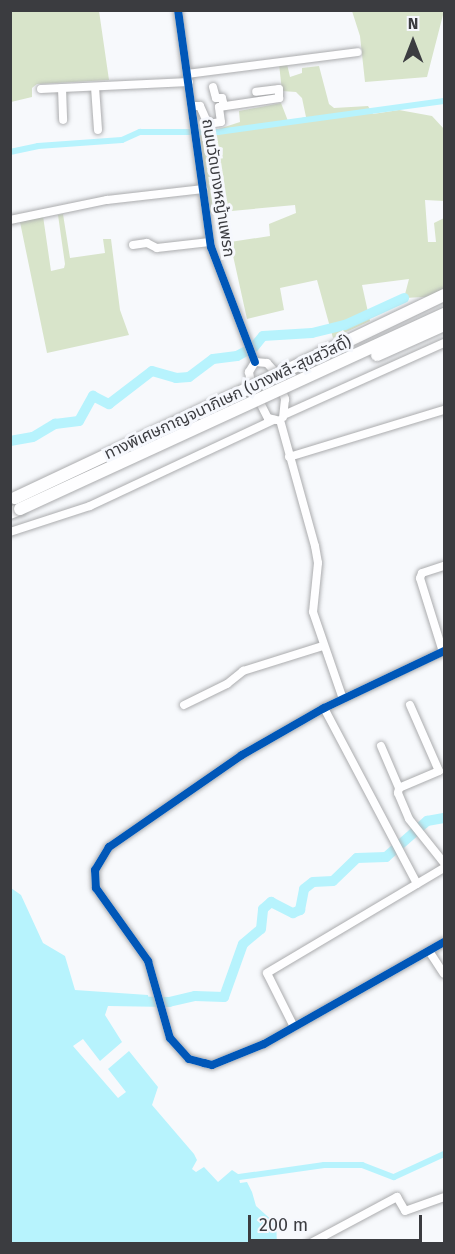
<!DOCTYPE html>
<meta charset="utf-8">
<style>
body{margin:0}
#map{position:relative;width:455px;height:1254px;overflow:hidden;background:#f7f9fc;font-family:"Fira Sans","Noto Sans Thai",sans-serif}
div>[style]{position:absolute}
.green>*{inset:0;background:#d8e4ca}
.water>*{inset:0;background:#b7f3fd}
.canal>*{height:6px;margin:-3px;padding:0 3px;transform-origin:3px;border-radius:3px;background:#b7f3fd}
.river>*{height:10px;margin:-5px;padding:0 5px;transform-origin:5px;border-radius:5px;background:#b7f3fd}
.roads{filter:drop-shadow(0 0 2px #abacae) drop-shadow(0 0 2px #abacae)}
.minor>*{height:8px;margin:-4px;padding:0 4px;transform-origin:4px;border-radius:4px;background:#fefeff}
.highway>*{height:12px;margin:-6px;padding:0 6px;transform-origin:6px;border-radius:6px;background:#fefeff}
.bridges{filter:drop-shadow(0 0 2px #abacae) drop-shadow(0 0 2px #abacae)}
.highway-bridge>*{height:12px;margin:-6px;padding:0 6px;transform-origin:6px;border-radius:6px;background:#fefeff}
.cycleway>*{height:8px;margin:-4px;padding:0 4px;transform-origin:4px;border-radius:4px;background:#0057b8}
span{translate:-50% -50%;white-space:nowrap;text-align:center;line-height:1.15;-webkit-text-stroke:6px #f6f8fd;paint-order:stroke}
.street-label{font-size:16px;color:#3b3c40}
.frame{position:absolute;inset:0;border:12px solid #3b3c40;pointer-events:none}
.north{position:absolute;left:383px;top:12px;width:60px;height:60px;-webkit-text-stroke:4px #f6f8fd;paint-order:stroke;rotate:0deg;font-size:16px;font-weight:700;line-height:24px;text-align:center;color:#3b3c40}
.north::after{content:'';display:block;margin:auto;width:21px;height:27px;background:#3b3c40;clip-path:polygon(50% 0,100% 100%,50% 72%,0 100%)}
.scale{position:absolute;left:248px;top:1215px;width:174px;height:27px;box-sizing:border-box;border:3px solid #3b3c40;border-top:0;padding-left:8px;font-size:18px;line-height:21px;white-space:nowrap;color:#3b3c40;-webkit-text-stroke:4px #f6f8fd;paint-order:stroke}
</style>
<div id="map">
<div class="green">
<i style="clip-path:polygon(11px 10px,99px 11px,109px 80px,37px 84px,32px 88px,32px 97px,11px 102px)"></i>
<i style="clip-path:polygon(352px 11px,444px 11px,427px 77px,365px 82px,360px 36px)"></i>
<i style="clip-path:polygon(279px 64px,287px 64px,290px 77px,302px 73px,302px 68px,319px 66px,329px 104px,334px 108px,368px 106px,373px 114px,399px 110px,432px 116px,444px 129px,444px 201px,425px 200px,428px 242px,436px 242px,434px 223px,444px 218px,444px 296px,404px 298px,409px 279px,362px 285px,370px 321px,333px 338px,317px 280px,280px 288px,284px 310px,247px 319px,230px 242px,270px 236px,269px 224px,296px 213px,295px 205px,210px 213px,200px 135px,240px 122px,239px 111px,281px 103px,288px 121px,306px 117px,302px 98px,296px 92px,282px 91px)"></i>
<i style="clip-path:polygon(63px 214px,70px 258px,105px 253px,103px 239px,111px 239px,120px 310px,129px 335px,47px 353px,20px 222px,43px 216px,51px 271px,64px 268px,65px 264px,58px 215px)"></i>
</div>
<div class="water">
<i style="clip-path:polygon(11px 888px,21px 895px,43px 943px,65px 956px,75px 990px,148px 995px,149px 1002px,123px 1001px,108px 1006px,105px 1015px,122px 1042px,100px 1061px,83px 1039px,73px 1046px,118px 1098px,126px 1092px,108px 1069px,129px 1051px,158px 1087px,152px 1105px,194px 1154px,197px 1160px,192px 1169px,196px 1172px,204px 1167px,218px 1182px,232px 1170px,238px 1174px,240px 1183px,247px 1182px,252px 1192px,256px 1206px,276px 1224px,277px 1243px,11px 1243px)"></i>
</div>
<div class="canal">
<i style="left:10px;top:152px;width:29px;rotate:-12deg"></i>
<i style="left:38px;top:146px;width:84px;rotate:-4.1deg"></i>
<i style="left:122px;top:140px;width:20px;rotate:-24deg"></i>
<i style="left:140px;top:132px;width:78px"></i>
<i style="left:218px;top:132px;width:228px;rotate:-7.8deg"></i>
<i style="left:232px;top:1178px;width:93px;rotate:-8deg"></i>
<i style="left:324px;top:1165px;width:38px"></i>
<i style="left:362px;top:1165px;width:34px;rotate:21deg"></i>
<i style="left:394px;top:1177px;width:55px;rotate:-24.7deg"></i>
</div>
<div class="river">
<i style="left:10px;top:441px;width:23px;rotate:-10deg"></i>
<i style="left:33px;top:437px;width:26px;rotate:-31deg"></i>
<i style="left:55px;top:424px;width:24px;rotate:-7deg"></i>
<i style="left:79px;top:421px;width:29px;rotate:-61deg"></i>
<i style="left:93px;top:396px;width:18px;rotate:27deg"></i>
<i style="left:109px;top:404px;width:54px;rotate:-37.5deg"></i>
<i style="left:152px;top:371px;width:25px;rotate:16deg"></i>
<i style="left:176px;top:378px;width:13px;rotate:-4deg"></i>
<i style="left:189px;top:377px;width:30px;rotate:-37deg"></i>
<i style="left:213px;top:359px;width:24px;rotate:-7deg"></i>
<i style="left:237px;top:356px;width:19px;rotate:-28deg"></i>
<i style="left:254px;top:347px;width:14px;rotate:-51deg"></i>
<i style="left:263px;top:336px;width:49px;rotate:-3.5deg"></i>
<i style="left:312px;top:333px;width:34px;rotate:-14deg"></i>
<i style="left:345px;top:325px;width:65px;rotate:-24.6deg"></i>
<i style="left:109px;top:1001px;width:60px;rotate:1deg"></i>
<i style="left:169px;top:1002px;width:27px;rotate:-13deg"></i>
<i style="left:195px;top:996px;width:29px;rotate:2deg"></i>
<i style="left:224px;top:997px;width:56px;rotate:-70.3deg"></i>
<i style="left:243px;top:944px;width:23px;rotate:-40deg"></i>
<i style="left:261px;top:929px;width:20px;rotate:-84deg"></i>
<i style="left:263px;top:909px;width:11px;rotate:-41deg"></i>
<i style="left:271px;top:902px;width:25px;rotate:27deg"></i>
<i style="left:293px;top:913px;width:8px;rotate:-23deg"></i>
<i style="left:300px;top:910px;width:21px;rotate:-79deg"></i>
<i style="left:304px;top:889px;width:11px;rotate:-38deg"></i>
<i style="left:313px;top:882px;width:20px;rotate:-3deg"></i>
<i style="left:333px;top:881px;width:33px;rotate:-44deg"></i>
<i style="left:357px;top:858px;width:29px;rotate:-2deg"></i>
<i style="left:386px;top:857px;width:55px;rotate:-41.3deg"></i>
<i style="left:427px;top:821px;width:17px;rotate:-10deg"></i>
</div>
<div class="roads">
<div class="minor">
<i style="left:178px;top:10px;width:239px;rotate:82.1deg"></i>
<i style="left:211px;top:247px;width:123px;rotate:69.1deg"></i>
<i style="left:187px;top:74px;width:172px;rotate:-7.3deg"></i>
<i style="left:95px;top:87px;width:43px;rotate:86deg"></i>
<i style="left:213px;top:87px;width:11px;rotate:75deg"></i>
<i style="left:216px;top:98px;width:6px"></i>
<i style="left:222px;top:98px;width:8px;rotate:76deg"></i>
<i style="left:62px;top:88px;width:32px;rotate:88deg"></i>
<i style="left:41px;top:89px;width:148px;rotate:-2.7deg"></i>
<i style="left:192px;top:106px;width:8px"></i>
<i style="left:200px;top:106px;width:20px;rotate:66deg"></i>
<i style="left:208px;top:124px;width:13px;rotate:-9deg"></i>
<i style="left:221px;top:122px;width:15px;rotate:-98deg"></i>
<i style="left:219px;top:107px;width:61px;rotate:-8.5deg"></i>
<i style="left:279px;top:98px;width:9px;rotate:-90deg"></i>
<i style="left:279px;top:89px;width:23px;rotate:173deg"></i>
<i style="left:10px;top:220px;width:99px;rotate:-11.7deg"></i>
<i style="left:107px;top:200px;width:97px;rotate:-6.5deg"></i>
<i style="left:133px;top:245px;width:14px;rotate:-8deg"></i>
<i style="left:147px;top:243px;width:11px;rotate:27deg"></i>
<i style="left:157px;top:248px;width:53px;rotate:-6.5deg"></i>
<i style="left:255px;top:362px;width:12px;rotate:5deg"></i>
<i style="left:267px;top:363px;width:13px;rotate:48deg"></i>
<i style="left:276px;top:373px;width:28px;rotate:71deg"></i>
<i style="left:285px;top:399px;width:18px;rotate:96deg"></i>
<i style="left:255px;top:362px;width:12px;rotate:121deg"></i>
<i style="left:249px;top:372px;width:15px;rotate:79deg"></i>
<i style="left:252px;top:387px;width:35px;rotate:63deg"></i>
<i style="left:268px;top:418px;width:9px;rotate:13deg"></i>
<i style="left:286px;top:414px;width:173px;rotate:-24.2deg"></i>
<i style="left:280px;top:420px;width:131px;rotate:74.5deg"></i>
<i style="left:315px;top:546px;width:17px;rotate:80deg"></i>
<i style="left:318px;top:563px;width:49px;rotate:95.8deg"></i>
<i style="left:313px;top:612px;width:92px;rotate:71deg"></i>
<i style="left:289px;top:457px;width:162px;rotate:-16.9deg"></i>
<i style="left:10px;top:532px;width:84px;rotate:-18deg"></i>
<i style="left:90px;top:506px;width:203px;rotate:-25.1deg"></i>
<i style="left:444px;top:651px;width:133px;rotate:154.6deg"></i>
<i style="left:324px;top:708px;width:95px;rotate:150.2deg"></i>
<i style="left:242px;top:755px;width:162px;rotate:145.3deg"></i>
<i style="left:109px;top:847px;width:27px;rotate:121deg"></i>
<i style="left:95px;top:870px;width:18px;rotate:87deg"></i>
<i style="left:96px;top:888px;width:90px;rotate:54.5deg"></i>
<i style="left:148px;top:961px;width:80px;rotate:74.1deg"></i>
<i style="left:170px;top:1038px;width:28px;rotate:48deg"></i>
<i style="left:189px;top:1059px;width:16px;rotate:15deg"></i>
<i style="left:204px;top:1063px;width:8px;rotate:14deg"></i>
<i style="left:212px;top:1065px;width:56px;rotate:-22deg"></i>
<i style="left:264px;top:1044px;width:207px;rotate:-29.5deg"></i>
<i style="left:443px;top:652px;width:77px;rotate:-107.3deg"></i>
<i style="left:420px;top:578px;width:5px;rotate:-68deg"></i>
<i style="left:422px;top:573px;width:23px;rotate:-18deg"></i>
<i style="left:184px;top:705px;width:48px;rotate:-26deg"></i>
<i style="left:227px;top:684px;width:21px;rotate:-39deg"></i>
<i style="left:243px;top:671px;width:84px;rotate:-17.4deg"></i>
<i style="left:410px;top:705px;width:72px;rotate:66.3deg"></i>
<i style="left:439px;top:771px;width:43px;rotate:157deg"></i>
<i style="left:399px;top:788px;width:5px;rotate:101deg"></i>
<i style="left:398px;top:793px;width:28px;rotate:67deg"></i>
<i style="left:409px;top:819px;width:56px;rotate:51.5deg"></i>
<i style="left:324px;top:708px;width:199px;rotate:62.1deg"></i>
<i style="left:381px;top:746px;width:46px;rotate:66.8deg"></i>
<i style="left:429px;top:951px;width:27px;rotate:57deg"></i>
<i style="left:294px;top:1027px;width:60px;rotate:-116.6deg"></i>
<i style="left:267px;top:973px;width:206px;rotate:-30.7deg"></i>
<i style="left:309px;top:1244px;width:100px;rotate:-28.1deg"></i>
<i style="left:397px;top:1197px;width:16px;rotate:60deg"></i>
<i style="left:405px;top:1211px;width:41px;rotate:-19.7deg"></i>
</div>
<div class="highway">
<i style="left:323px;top:353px;width:134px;rotate:-25.6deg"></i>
<i style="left:10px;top:513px;width:11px;rotate:-22deg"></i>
</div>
</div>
<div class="bridges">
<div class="highway-bridge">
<i style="left:377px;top:355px;width:73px;rotate:-24.1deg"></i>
<i style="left:15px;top:498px;width:340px;rotate:-25.2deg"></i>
<i style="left:20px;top:509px;width:467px;rotate:-24.7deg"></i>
</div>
</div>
<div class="cycleway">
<i style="left:178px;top:10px;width:239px;rotate:82.1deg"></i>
<i style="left:211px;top:247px;width:123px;rotate:69.1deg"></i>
<i style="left:444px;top:651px;width:133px;rotate:154.6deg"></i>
<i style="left:324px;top:708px;width:95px;rotate:150.2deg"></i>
<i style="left:242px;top:755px;width:162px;rotate:145.3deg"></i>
<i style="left:109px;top:847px;width:27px;rotate:121deg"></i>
<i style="left:95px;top:870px;width:18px;rotate:87deg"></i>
<i style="left:96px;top:888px;width:90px;rotate:54.5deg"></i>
<i style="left:148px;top:961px;width:80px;rotate:74.1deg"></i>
<i style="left:170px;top:1038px;width:28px;rotate:48deg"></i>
<i style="left:189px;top:1059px;width:16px;rotate:15deg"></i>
<i style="left:204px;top:1063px;width:8px;rotate:14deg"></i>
<i style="left:212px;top:1065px;width:56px;rotate:-22deg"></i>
<i style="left:264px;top:1044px;width:207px;rotate:-29.5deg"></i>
</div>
<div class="street-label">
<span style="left:218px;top:188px;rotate:81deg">ถนนวัดบางหญ้าแพรก</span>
<span style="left:228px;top:398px;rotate:-25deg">ทางพิเศษกาญจนาภิเษก (บางพลี-สุขสวัสดิ์)</span>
</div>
<div class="frame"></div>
<div class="north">N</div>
<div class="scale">200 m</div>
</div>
